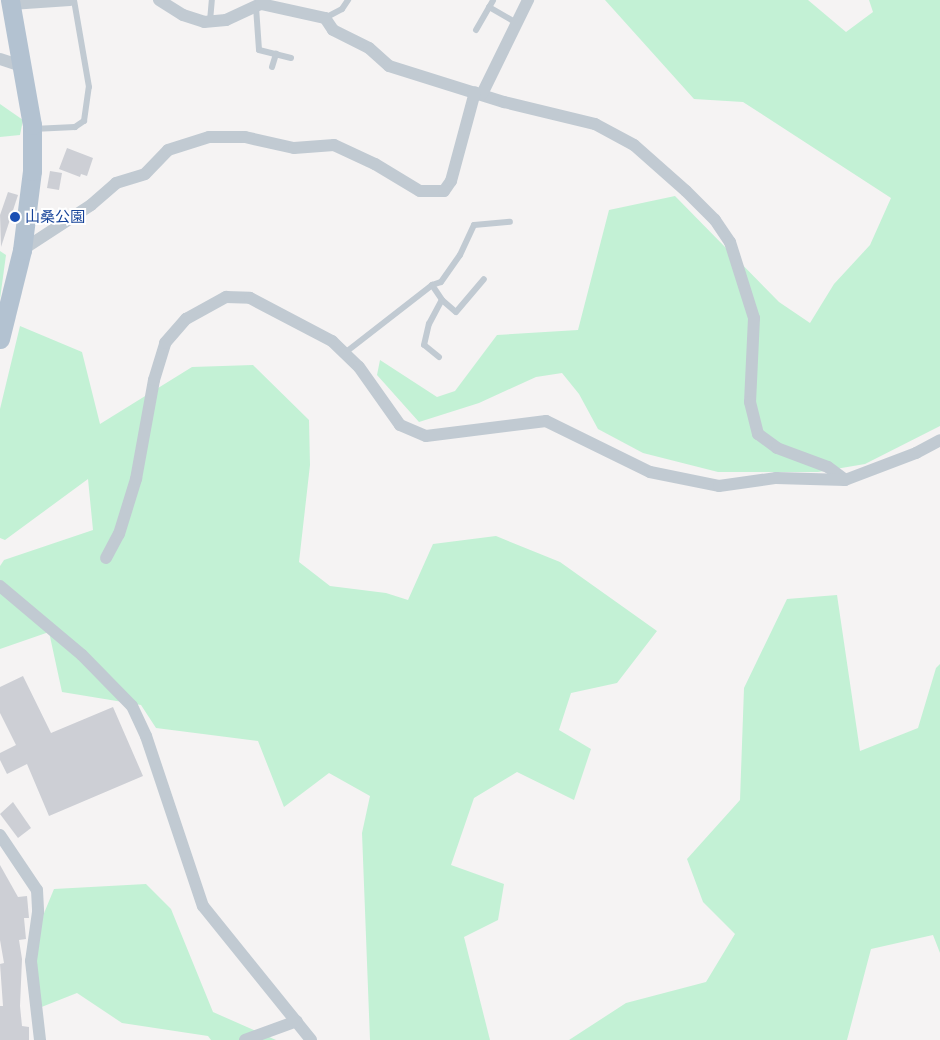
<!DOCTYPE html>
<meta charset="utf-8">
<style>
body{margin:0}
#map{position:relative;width:940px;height:1040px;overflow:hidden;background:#f5f3f3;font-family:Mulish,"Noto Sans JP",sans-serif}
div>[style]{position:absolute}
.green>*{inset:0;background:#c3f1d5}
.building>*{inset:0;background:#cdcfd5}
.lane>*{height:6px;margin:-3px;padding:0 3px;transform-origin:3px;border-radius:3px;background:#c1cad2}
.street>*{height:12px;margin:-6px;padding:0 6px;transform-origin:6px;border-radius:6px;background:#c1cad2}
.primary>*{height:19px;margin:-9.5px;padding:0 9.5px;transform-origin:9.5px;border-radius:9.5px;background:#b3c2d1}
.dots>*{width:14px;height:14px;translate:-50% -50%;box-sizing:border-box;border:2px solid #fff;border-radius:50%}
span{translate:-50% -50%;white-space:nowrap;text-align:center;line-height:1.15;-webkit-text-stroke:4px #fff;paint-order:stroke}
.transit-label{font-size:15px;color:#164399}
.left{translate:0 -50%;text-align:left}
</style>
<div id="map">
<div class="green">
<i style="clip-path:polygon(605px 0,808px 0,846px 32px,873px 12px,869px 0,940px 0,940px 426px,865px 464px,818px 472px,718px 472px,643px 453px,598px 429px,579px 394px,562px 373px,536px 377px,479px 403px,419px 422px,377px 375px,380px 360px,437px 397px,455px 391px,497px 335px,578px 330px,609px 210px,675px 196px,779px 302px,810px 323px,834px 284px,870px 245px,891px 198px,743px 102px,694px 99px)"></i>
<i style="clip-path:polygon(0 104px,23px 120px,20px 135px,0 137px)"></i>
<i style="clip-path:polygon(0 251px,6px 255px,0 299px)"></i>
<i style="clip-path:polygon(20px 326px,82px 352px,100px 424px,192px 367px,253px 365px,309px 420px,310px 465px,299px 562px,330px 586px,386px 593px,408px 600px,433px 544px,496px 536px,560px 562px,657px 631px,617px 683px,571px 693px,559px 730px,591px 749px,574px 800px,517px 772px,474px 798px,451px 865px,504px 884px,498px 920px,464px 937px,490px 1040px,370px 1040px,362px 833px,370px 796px,329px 773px,284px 807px,258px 741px,156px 728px,141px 705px,62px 692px,49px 632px,0 649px,0 566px,4px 560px,93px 530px,88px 479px,5px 540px,0 538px,0 409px)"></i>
<i style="clip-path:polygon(837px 595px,860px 751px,918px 728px,936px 668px,940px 664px,940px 953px,933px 935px,871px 949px,847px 1040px,569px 1040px,626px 1003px,706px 982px,735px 934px,703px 902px,687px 859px,740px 800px,744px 688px,787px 599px)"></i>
<i style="clip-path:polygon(146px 884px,171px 909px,213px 1012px,276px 1040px,211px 1040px,208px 1036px,122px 1023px,77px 993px,39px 1008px,35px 935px,54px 889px)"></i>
</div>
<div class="building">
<i style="clip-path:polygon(67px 148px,93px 158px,87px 176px,81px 174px,80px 177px,59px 169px)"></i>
<i style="clip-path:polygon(50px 171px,62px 173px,59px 190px,47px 188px)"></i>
<i style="clip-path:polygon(8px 192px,18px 195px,1px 247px,0 215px)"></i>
<i style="clip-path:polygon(23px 676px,51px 733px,113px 707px,143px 776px,49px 816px,27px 764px,7px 774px,0 760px,0 753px,16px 745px,0 713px,0 687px)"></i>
<i style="clip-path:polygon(13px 802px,31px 828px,18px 838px,0 814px)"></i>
<i style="clip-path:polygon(0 865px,18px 897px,27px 896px,29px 918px,24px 918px,26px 939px,19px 940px,22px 959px,20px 1006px,22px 1026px,29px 1027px,29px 1040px,0 1040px,0 1006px,3px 1006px,0 964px,4px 963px,0 940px)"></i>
</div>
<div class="lane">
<i style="left:256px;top:7px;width:43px;rotate:86deg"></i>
<i style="left:259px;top:50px;width:33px;rotate:14deg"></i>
<i style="left:489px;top:7px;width:32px;rotate:30deg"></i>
<i style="left:325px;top:18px;width:19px;rotate:-28deg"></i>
<i style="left:342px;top:9px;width:11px;rotate:-56deg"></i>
<i style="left:210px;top:21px;width:21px;rotate:-85deg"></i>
<i style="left:476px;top:30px;width:34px;rotate:-60deg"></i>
<i style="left:272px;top:67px;width:14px;rotate:-73deg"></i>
<i style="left:33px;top:129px;width:42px;rotate:-2.7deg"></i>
<i style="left:75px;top:127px;width:11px;rotate:-34deg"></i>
<i style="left:84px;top:121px;width:34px;rotate:-82deg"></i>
<i style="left:89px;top:87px;width:88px;rotate:-99.8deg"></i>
<i style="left:432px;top:285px;width:18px;rotate:56deg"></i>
<i style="left:442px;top:300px;width:18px;rotate:41deg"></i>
<i style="left:456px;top:312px;width:43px;rotate:-49.7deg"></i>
<i style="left:346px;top:352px;width:109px;rotate:-37.9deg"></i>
<i style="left:432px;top:285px;width:9px;rotate:-18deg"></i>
<i style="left:441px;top:282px;width:33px;rotate:-55deg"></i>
<i style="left:460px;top:255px;width:33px;rotate:-65deg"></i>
<i style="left:474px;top:225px;width:36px;rotate:-5deg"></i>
<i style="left:439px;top:357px;width:19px;rotate:-141deg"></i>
<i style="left:424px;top:345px;width:22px;rotate:-77deg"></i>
<i style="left:429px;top:324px;width:27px;rotate:-62deg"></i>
</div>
<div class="street">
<i style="left:159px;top:0;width:28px;rotate:32deg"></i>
<i style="left:183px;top:15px;width:22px;rotate:18deg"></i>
<i style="left:204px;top:22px;width:22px;rotate:-5deg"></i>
<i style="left:226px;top:20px;width:38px;rotate:-25deg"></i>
<i style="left:261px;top:4px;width:66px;rotate:12.3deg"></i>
<i style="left:325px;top:18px;width:14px;rotate:56deg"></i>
<i style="left:333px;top:30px;width:40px;rotate:26.6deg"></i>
<i style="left:369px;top:48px;width:27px;rotate:42deg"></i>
<i style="left:389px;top:66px;width:121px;rotate:17.4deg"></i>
<i style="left:504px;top:102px;width:94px;rotate:13.6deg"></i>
<i style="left:595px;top:124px;width:44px;rotate:28.3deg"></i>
<i style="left:634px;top:145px;width:69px;rotate:41.5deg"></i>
<i style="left:686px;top:191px;width:41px;rotate:45deg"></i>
<i style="left:715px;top:220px;width:27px;rotate:56deg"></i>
<i style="left:730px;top:242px;width:80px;rotate:72.5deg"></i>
<i style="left:754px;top:318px;width:84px;rotate:92.7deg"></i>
<i style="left:750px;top:402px;width:33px;rotate:76deg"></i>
<i style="left:758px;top:434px;width:24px;rotate:36deg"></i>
<i style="left:777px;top:448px;width:54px;rotate:20.4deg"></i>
<i style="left:828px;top:467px;width:21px;rotate:37deg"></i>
<i style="left:11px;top:4px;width:59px;rotate:-3.9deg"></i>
<i style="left:0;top:59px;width:25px;rotate:18deg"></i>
<i style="left:482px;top:94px;width:105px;rotate:-63.9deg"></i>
<i style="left:22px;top:250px;width:82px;rotate:-33.1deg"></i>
<i style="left:91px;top:205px;width:33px;rotate:-41deg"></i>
<i style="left:116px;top:183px;width:30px;rotate:-17deg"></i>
<i style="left:145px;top:174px;width:33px;rotate:-46deg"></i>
<i style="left:168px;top:150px;width:43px;rotate:-17.6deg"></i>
<i style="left:209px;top:137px;width:36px"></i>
<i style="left:245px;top:137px;width:50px;rotate:12.7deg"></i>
<i style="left:294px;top:148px;width:40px;rotate:-4.3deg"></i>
<i style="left:334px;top:145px;width:45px;rotate:24.9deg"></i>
<i style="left:375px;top:164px;width:52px;rotate:31deg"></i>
<i style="left:420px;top:191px;width:24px"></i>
<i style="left:444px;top:191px;width:12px;rotate:-55deg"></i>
<i style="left:451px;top:181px;width:92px;rotate:-74.9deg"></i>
<i style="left:106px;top:558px;width:27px;rotate:-62deg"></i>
<i style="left:119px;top:534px;width:58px;rotate:-72.8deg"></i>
<i style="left:136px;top:479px;width:101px;rotate:-79.7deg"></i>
<i style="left:154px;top:380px;width:39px;rotate:-73deg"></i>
<i style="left:165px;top:343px;width:32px;rotate:-49deg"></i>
<i style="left:186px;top:319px;width:46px;rotate:-28.8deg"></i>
<i style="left:226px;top:297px;width:24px;rotate:2deg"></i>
<i style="left:250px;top:298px;width:93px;rotate:27.7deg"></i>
<i style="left:332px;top:341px;width:37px;rotate:44deg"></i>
<i style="left:359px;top:367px;width:71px;rotate:54.7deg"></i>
<i style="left:400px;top:425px;width:28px;rotate:23deg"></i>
<i style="left:426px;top:436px;width:121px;rotate:-7.1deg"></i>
<i style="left:546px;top:421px;width:116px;rotate:26.1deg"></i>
<i style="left:650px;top:472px;width:70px;rotate:11.5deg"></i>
<i style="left:719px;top:486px;width:58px;rotate:-8deg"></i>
<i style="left:776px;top:478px;width:69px;rotate:1.7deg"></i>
<i style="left:845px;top:480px;width:76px;rotate:-20.8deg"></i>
<i style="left:916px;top:453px;width:27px;rotate:-28deg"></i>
<i style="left:0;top:586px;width:107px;rotate:40.1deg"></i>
<i style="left:82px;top:655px;width:71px;rotate:45.6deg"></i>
<i style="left:132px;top:706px;width:33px;rotate:65deg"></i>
<i style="left:146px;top:736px;width:179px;rotate:71.5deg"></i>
<i style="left:203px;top:906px;width:172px;rotate:51.1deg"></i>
<i style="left:0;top:835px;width:66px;rotate:56.1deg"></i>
<i style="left:37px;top:890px;width:22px;rotate:87deg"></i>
<i style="left:38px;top:912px;width:49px;rotate:98.1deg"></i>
<i style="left:31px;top:961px;width:80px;rotate:83.5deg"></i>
<i style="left:245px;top:1040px;width:55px;rotate:-20.1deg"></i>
</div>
<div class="primary">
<i style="left:0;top:339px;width:92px;rotate:-76.1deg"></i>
<i style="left:22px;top:250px;width:80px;rotate:-82.8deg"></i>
<i style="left:32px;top:171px;width:46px;rotate:-90deg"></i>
<i style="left:32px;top:125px;width:127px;rotate:-100deg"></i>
</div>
<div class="dots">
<i style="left:15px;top:217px;background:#1a4fb4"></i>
</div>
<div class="transit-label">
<span class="left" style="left:25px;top:217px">山桑公園</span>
</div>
</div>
